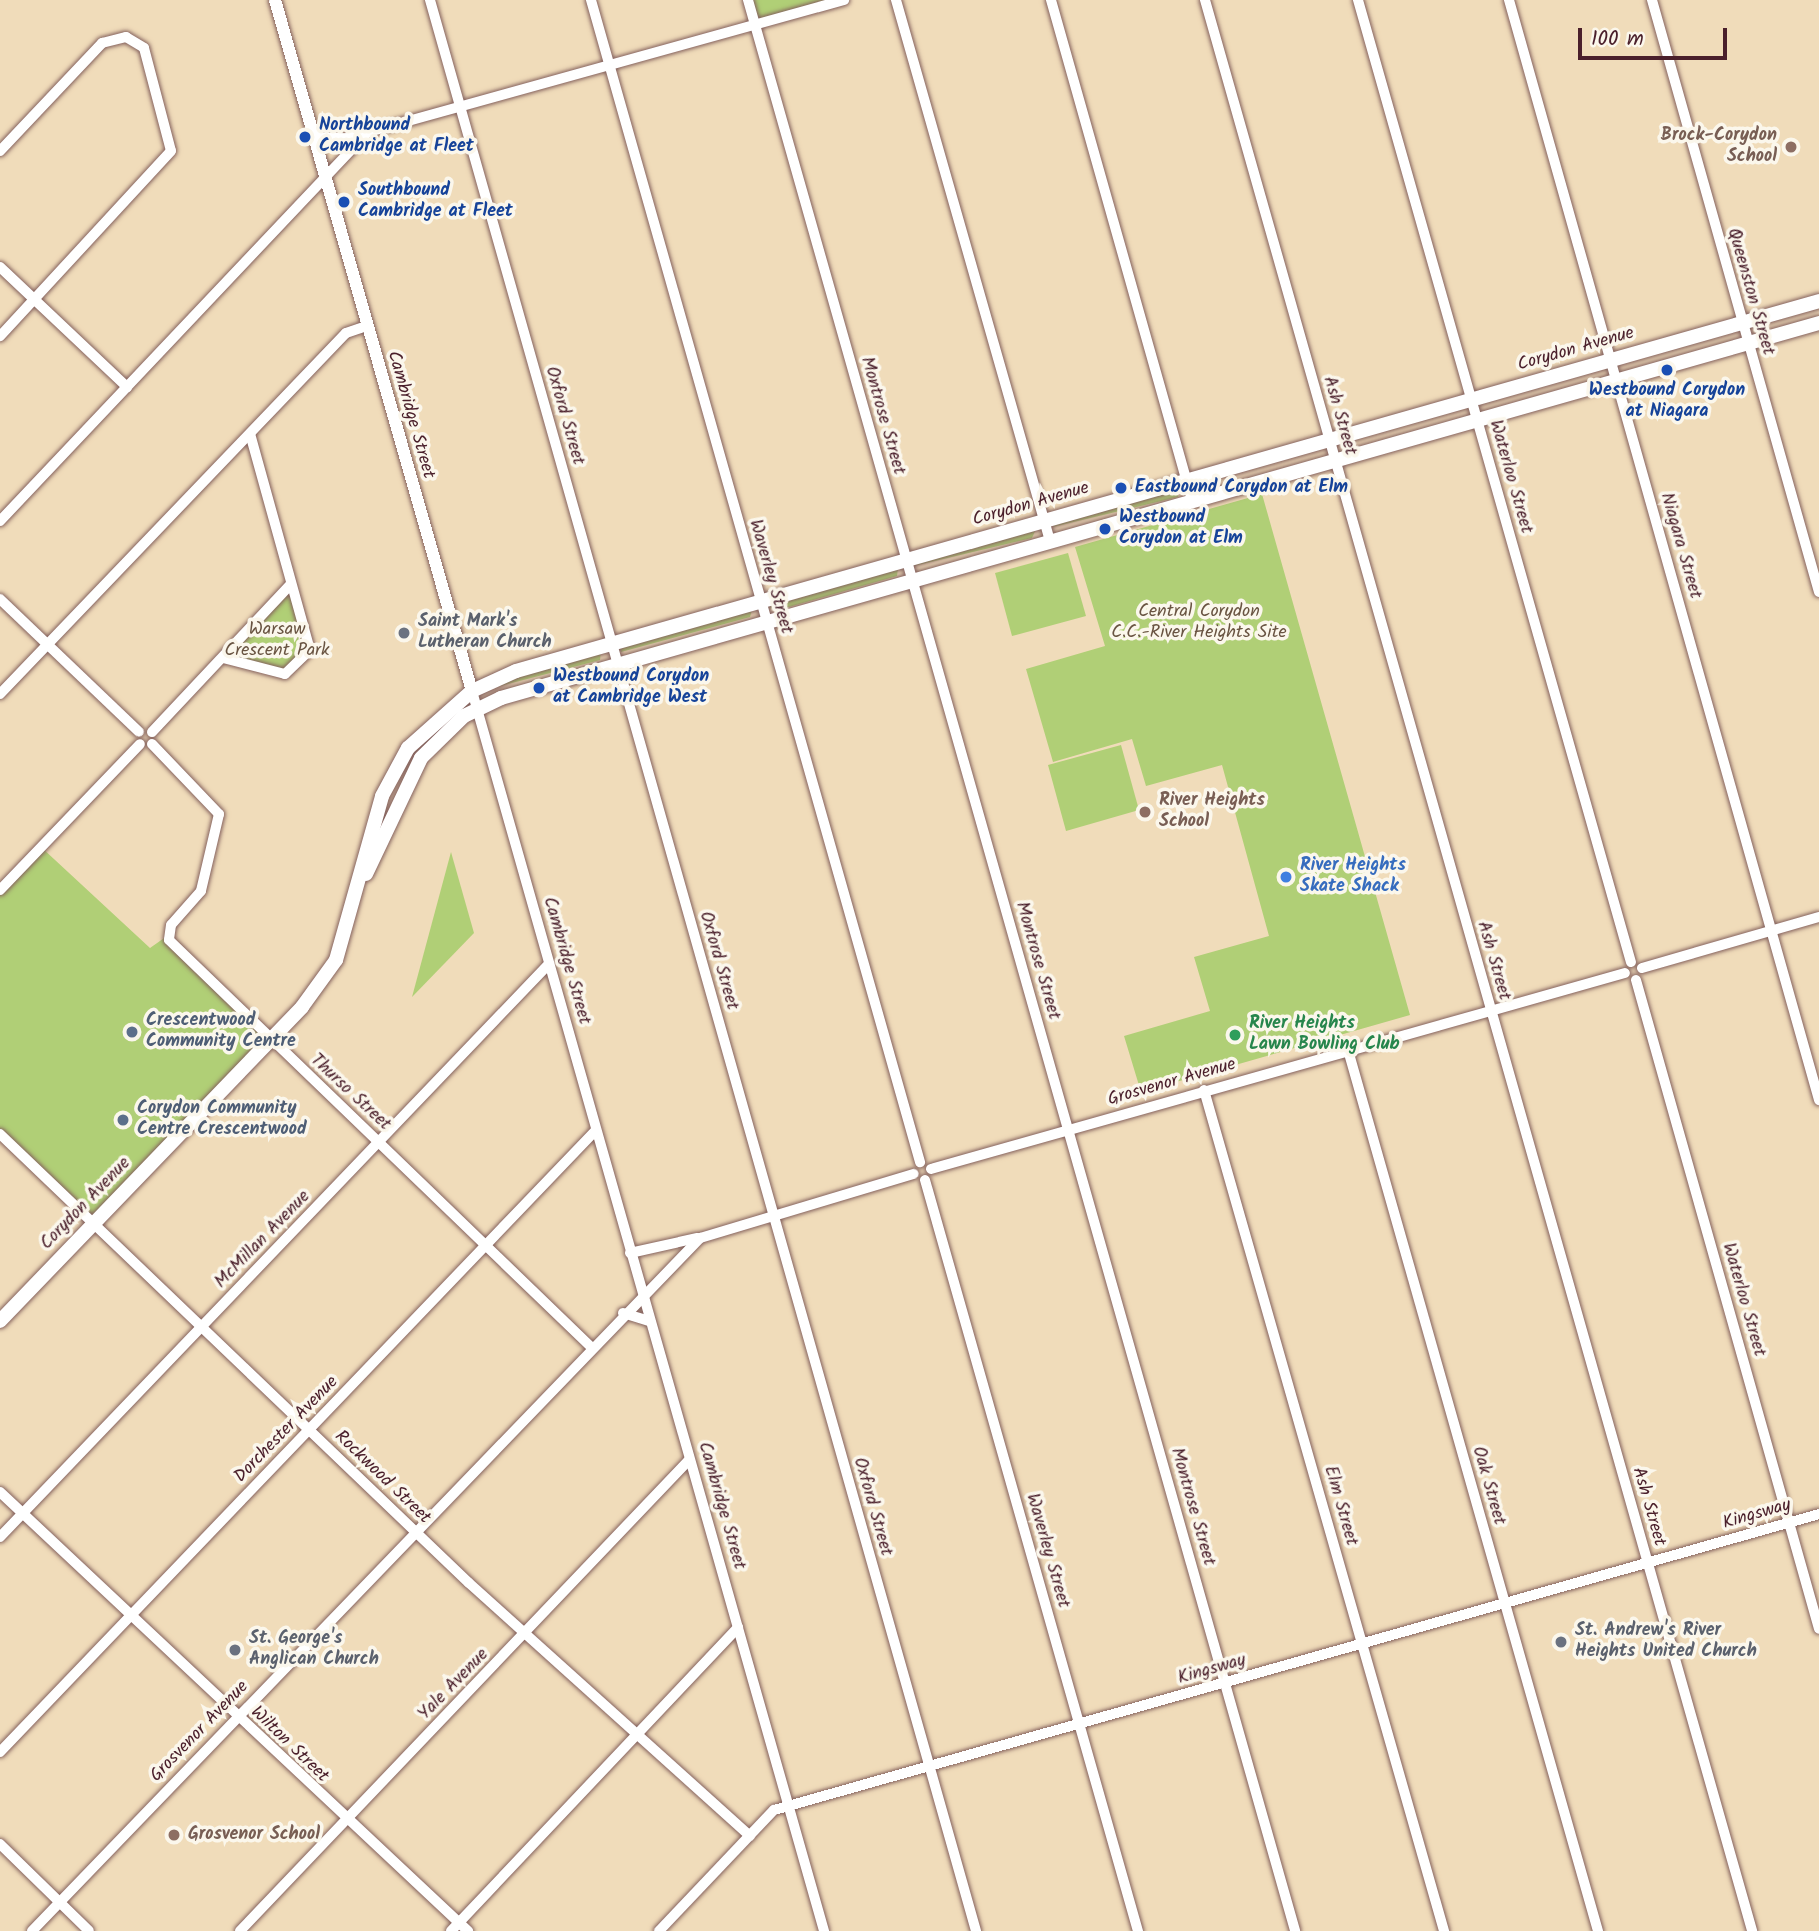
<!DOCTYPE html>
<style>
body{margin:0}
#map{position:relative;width:1819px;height:1931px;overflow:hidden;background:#f0dcba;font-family:Kalam,sans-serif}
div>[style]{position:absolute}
.green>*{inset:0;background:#b0cf76}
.roads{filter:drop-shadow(0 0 2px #84615d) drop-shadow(0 0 2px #84615d)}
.minor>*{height:10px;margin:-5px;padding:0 5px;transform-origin:5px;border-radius:5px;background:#fff}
.tertiary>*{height:12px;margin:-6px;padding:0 6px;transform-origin:6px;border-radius:6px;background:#fff}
.secondary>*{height:14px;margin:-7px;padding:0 7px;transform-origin:7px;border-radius:7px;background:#fff}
.dots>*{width:19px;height:19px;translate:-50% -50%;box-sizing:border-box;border:4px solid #fbf7ec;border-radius:50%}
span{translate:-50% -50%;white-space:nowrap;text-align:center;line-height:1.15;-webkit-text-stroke:7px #fbf7ec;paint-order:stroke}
.transit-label{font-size:18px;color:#164399;font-weight:700}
.left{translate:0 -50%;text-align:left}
.education-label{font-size:18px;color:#785e54;font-weight:700}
.right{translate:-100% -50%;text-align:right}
.street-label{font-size:18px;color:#4a1f2b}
.park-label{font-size:18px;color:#695442}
.worship-label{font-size:18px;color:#5b616d;font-weight:700}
.shop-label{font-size:18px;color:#366cbe;font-weight:700}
.service-label{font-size:18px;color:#4e5e75;font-weight:700}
.leisure-label{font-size:18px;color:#27864d;font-weight:700}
.scale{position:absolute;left:1578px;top:28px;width:149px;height:32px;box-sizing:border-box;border:4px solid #4a1f2b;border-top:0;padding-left:9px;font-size:21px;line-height:24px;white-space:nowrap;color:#4a1f2b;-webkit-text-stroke:5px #fbf7ec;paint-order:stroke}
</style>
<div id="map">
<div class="green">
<i style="clip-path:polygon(748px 0,844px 0,755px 25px)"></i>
<i style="clip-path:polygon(1179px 489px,1178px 497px,1053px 527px,1054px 524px)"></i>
<i style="clip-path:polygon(1262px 494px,1410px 1015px,1141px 1092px,1124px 1036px,1210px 1011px,1194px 957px,1269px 936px,1222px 765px,1146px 786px,1132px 739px,1053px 762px,1026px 669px,1105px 646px,1075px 547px)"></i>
<i style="clip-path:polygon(1036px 529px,1032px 538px,914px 566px,915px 563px)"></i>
<i style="clip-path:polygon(1068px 553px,1086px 616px,1012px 636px,995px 573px)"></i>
<i style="clip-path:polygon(898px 568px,897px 576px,775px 611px,769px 607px)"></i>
<i style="clip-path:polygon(290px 585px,310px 650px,285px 674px,223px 658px)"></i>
<i style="clip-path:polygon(752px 610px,750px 617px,621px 652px,620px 648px)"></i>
<i style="clip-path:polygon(601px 651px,600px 660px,489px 689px,505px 681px)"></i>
<i style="clip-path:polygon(1121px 745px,1139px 810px,1066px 831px,1048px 765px)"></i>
<i style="clip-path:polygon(41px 847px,150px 948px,167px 936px,271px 1039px,93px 1224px,0 1134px,0 890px)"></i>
<i style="clip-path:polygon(451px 852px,474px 933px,412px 997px)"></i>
</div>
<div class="roads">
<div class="minor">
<i style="left:430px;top:0;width:2007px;rotate:74.21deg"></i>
<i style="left:591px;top:0;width:1208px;rotate:74.19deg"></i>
<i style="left:748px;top:0;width:2007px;rotate:74.18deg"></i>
<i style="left:896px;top:0;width:562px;rotate:74.11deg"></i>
<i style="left:1051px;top:0;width:520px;rotate:74.25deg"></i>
<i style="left:1205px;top:0;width:2007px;rotate:74.18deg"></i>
<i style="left:1358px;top:0;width:1000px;rotate:74.16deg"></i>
<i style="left:1509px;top:0;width:1143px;rotate:74.26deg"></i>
<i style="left:1652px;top:0;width:615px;rotate:74.25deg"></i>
<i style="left:313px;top:137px;width:34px;rotate:2deg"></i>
<i style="left:347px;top:138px;width:516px;rotate:-15.52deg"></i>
<i style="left:0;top:151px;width:149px;rotate:-46.6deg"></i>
<i style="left:102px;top:43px;width:25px;rotate:-14deg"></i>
<i style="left:126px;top:37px;width:21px;rotate:31deg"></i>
<i style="left:144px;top:48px;width:106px;rotate:75.3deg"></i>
<i style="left:171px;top:151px;width:252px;rotate:132.7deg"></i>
<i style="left:0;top:267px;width:175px;rotate:43.4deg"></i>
<i style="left:0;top:521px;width:534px;rotate:-46.59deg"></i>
<i style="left:0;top:599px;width:192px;rotate:43.7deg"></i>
<i style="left:223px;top:658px;width:64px;rotate:14.5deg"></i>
<i style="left:285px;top:674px;width:35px;rotate:-44deg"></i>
<i style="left:310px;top:650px;width:224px;rotate:-105.5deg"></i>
<i style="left:472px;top:691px;width:1289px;rotate:74.15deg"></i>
<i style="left:0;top:694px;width:500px;rotate:-46.22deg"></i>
<i style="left:346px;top:333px;width:21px;rotate:-19deg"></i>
<i style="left:152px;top:732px;width:202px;rotate:-46.8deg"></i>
<i style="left:152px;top:744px;width:97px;rotate:46.3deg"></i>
<i style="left:219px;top:814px;width:79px;rotate:103.2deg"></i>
<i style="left:201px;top:891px;width:45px;rotate:131.4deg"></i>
<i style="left:171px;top:925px;width:15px;rotate:98deg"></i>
<i style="left:169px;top:940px;width:586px;rotate:43.96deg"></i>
<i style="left:0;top:890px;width:202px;rotate:-46.2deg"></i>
<i style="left:1642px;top:968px;width:184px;rotate:-16.1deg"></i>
<i style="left:1636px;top:980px;width:674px;rotate:74.25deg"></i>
<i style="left:1348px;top:1050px;width:916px;rotate:74.16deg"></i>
<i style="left:1204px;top:1090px;width:875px;rotate:74.07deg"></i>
<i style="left:0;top:1134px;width:649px;rotate:43.75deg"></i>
<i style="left:469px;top:1583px;width:378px;rotate:42deg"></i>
<i style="left:931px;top:1169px;width:721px;rotate:-15.77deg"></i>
<i style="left:925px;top:1180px;width:781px;rotate:74.17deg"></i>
<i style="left:630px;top:1253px;width:69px;rotate:-12.6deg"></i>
<i style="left:623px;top:1313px;width:27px;rotate:17deg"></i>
<i style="left:0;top:1492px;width:642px;rotate:43.17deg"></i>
<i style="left:0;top:1537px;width:792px;rotate:-46.23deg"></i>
<i style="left:0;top:1752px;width:861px;rotate:-46.22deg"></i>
<i style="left:0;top:1844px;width:124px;rotate:44.3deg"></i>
<i style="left:32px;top:1931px;width:963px;rotate:-46.05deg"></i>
<i style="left:700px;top:1238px;width:223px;rotate:-16.7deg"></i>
<i style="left:240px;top:1931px;width:651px;rotate:-46.37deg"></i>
<i style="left:451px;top:1931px;width:418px;rotate:-46.6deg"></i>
<i style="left:659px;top:1931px;width:167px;rotate:-46.5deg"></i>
<i style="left:774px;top:1810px;width:1086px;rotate:-15.81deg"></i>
</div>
<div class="tertiary">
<i style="left:275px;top:0;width:719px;rotate:74.09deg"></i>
</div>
<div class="secondary">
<i style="left:366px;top:874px;width:128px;rotate:-64.6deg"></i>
<i style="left:421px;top:758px;width:60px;rotate:-44.3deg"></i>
<i style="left:464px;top:716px;width:41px;rotate:-25.9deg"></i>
<i style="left:501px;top:698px;width:1370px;rotate:-15.88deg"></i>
<i style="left:0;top:1321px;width:436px;rotate:-46.1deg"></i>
<i style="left:302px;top:1007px;width:58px;rotate:-54.1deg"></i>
<i style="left:336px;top:960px;width:170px;rotate:-74.3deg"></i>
<i style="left:382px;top:796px;width:55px;rotate:-61.6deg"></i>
<i style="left:408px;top:748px;width:86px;rotate:-41.7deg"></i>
<i style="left:472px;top:691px;width:48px;rotate:-24.4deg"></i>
<i style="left:516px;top:671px;width:1355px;rotate:-15.85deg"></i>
</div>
</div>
<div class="dots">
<i style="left:305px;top:137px;background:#1a4fb4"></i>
<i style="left:1791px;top:147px;background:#8d6e63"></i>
<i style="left:344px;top:202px;background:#1a4fb4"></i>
<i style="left:1667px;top:370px;background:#1a4fb4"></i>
<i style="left:1121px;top:488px;background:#1a4fb4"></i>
<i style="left:1105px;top:529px;background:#1a4fb4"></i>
<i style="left:404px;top:633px;background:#6b7280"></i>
<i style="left:539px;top:688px;background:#1a4fb4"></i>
<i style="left:1145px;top:812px;background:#8d6e63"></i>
<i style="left:1286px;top:877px;background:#3f7fe0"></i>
<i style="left:132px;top:1032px;background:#5c6f8a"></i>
<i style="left:1235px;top:1035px;background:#2e9e5b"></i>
<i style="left:123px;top:1120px;background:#5c6f8a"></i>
<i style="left:1561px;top:1642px;background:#6b7280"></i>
<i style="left:235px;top:1650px;background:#6b7280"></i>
<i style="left:174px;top:1835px;background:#8d6e63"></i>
</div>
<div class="transit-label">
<span class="left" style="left:319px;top:137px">Northbound<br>Cambridge at Fleet</span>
<span class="left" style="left:358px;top:202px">Southbound<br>Cambridge at Fleet</span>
<span style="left:1667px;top:402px">Westbound Corydon<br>at Niagara</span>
<span class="left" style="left:1135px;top:488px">Eastbound Corydon at Elm</span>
<span class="left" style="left:1119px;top:529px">Westbound<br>Corydon at Elm</span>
<span class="left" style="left:553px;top:688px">Westbound Corydon<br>at Cambridge West</span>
</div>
<div class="education-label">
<span class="right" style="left:1777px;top:147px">Brock-Corydon<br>School</span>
<span class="left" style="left:1159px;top:812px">River Heights<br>School</span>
<span class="left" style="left:188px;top:1835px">Grosvenor School</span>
</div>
<div class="street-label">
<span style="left:1750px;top:292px;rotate:74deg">Queenston Street</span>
<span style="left:1576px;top:350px;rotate:-16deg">Corydon Avenue</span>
<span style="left:410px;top:415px;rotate:74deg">Cambridge Street</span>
<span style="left:564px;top:416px;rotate:74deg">Oxford Street</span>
<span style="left:882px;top:416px;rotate:74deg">Montrose Street</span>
<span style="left:1339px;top:416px;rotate:74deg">Ash Street</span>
<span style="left:1510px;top:477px;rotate:74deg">Waterloo Street</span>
<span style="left:1031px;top:505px;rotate:-16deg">Corydon Avenue</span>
<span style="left:1680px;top:546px;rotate:74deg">Niagara Street</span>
<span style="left:770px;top:577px;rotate:74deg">Waverley Street</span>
<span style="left:566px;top:961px;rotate:74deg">Cambridge Street</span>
<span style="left:718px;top:961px;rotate:74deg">Oxford Street</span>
<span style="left:1037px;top:961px;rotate:74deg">Montrose Street</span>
<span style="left:1493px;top:961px;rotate:74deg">Ash Street</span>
<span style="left:1172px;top:1083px;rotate:-16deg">Grosvenor Avenue</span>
<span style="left:350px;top:1093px;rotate:43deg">Thurso Street</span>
<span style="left:86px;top:1204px;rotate:-46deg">Corydon Avenue</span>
<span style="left:263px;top:1240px;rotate:-46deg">McMillan Avenue</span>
<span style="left:1743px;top:1300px;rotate:74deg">Waterloo Street</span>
<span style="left:287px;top:1430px;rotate:-46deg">Dorchester Avenue</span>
<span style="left:382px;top:1478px;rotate:44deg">Rockwood Street</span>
<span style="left:1488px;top:1486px;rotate:74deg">Oak Street</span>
<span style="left:721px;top:1506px;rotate:74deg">Cambridge Street</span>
<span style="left:1340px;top:1506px;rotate:74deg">Elm Street</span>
<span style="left:872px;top:1507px;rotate:74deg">Oxford Street</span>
<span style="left:1192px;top:1507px;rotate:74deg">Montrose Street</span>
<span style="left:1648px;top:1507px;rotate:74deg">Ash Street</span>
<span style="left:1757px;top:1515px;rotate:-16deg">Kingsway</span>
<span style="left:1047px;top:1551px;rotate:74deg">Waverley Street</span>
<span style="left:1212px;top:1670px;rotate:-16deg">Kingsway</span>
<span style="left:454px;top:1685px;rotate:-46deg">Yale Avenue</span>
<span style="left:200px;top:1732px;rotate:-46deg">Grosvenor Avenue</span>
<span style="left:289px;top:1745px;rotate:44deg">Wilton Street</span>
</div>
<div class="park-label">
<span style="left:1199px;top:623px">Central Corydon<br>C.C.-River Heights Site</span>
<span style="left:277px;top:641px">Warsaw<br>Crescent Park</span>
</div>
<div class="worship-label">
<span class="left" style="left:418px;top:633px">Saint Mark's<br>Lutheran Church</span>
<span class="left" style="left:1575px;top:1642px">St. Andrew's River<br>Heights United Church</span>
<span class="left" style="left:249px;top:1650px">St. George's<br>Anglican Church</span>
</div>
<div class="shop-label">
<span class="left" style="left:1300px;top:877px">River Heights<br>Skate Shack</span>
</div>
<div class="service-label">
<span class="left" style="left:146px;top:1032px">Crescentwood<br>Community Centre</span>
<span class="left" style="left:137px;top:1120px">Corydon Community<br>Centre Crescentwood</span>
</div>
<div class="leisure-label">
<span class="left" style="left:1249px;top:1035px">River Heights<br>Lawn Bowling Club</span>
</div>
<div class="scale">100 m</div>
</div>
